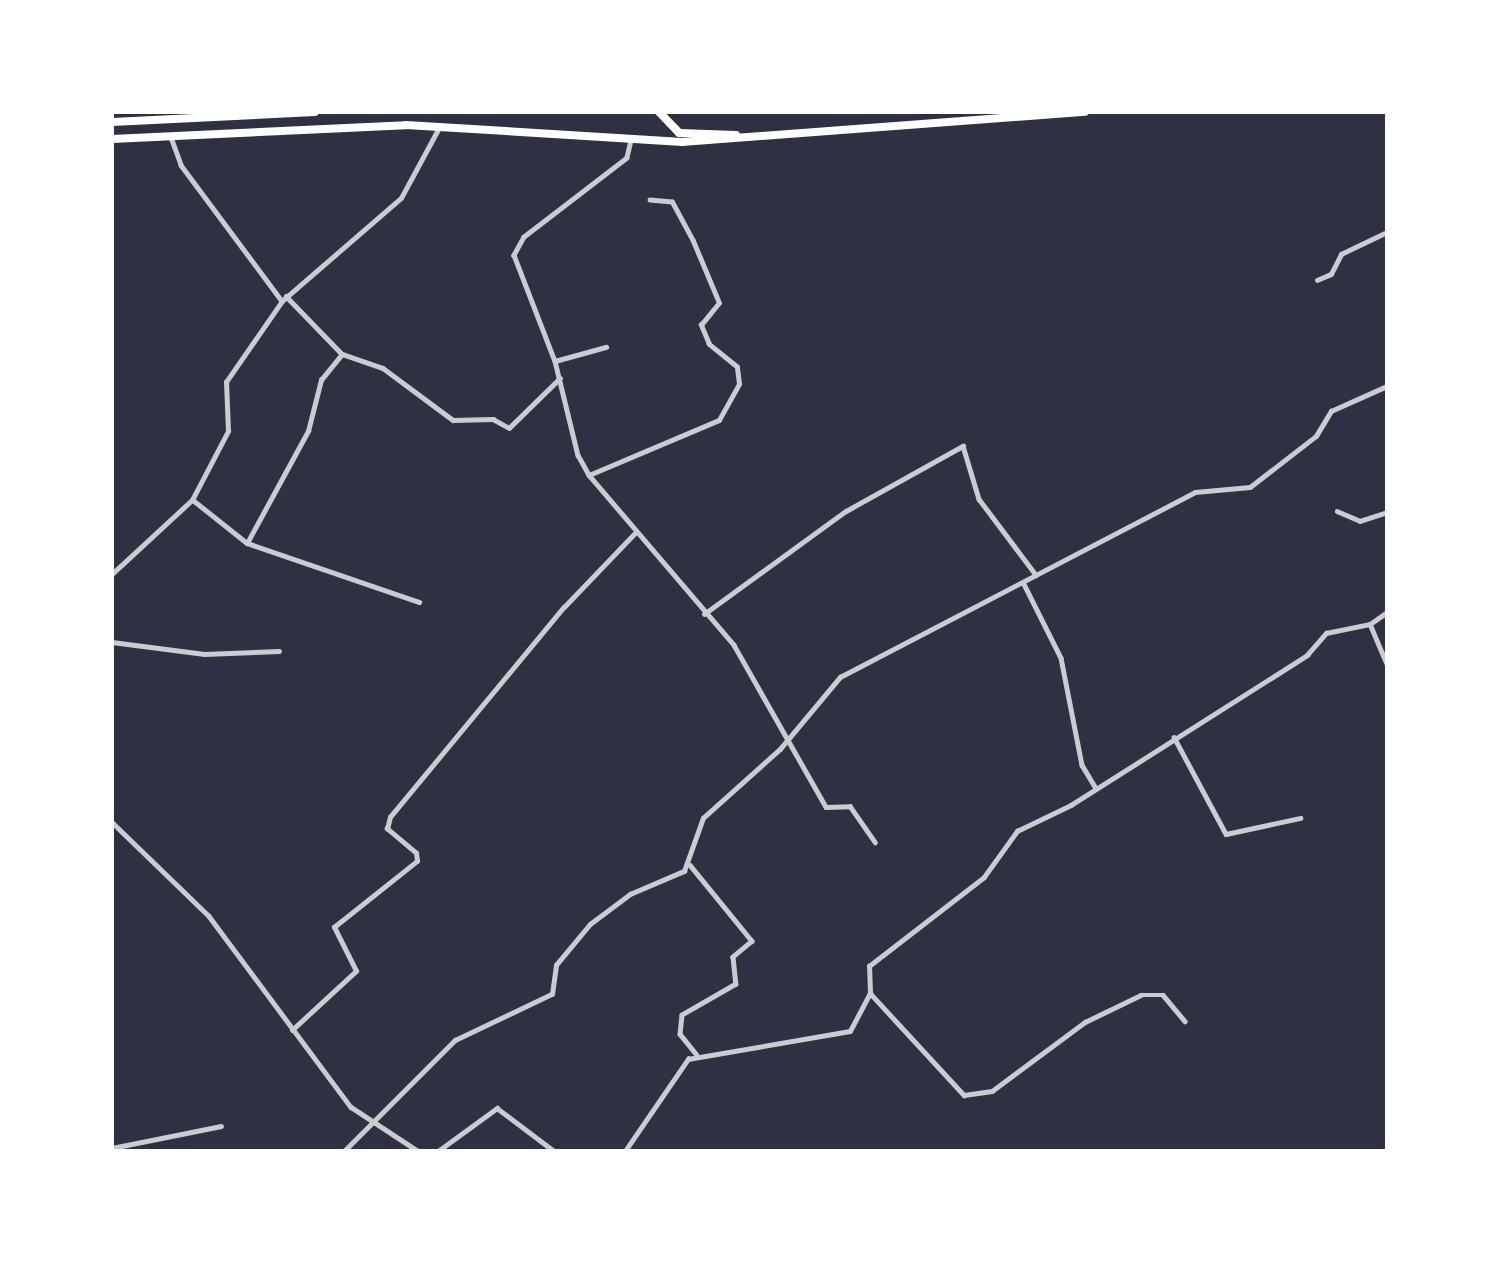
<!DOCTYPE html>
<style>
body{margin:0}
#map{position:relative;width:1499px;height:1263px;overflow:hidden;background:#2d3142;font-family:Literata,serif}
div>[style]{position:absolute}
.minor>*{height:4.5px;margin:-2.25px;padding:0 2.25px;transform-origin:2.25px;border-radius:2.25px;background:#caccd0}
.trunk>*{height:8px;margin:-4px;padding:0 4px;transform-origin:4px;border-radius:4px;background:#fff}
span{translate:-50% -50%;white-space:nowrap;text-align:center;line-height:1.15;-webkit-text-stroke:5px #fff;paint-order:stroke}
.frame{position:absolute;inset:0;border:114px solid #fff;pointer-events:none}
</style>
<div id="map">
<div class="minor">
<i style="left:171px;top:137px;width:30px;rotate:70deg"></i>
<i style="left:181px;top:165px;width:169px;rotate:53.4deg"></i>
<i style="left:631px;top:140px;width:18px;rotate:103deg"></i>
<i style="left:627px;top:158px;width:130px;rotate:142.5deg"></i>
<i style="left:524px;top:237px;width:21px;rotate:119deg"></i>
<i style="left:514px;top:255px;width:114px;rotate:68.9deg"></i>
<i style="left:555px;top:361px;width:97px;rotate:76.3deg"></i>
<i style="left:578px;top:455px;width:23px;rotate:61deg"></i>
<i style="left:589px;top:475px;width:223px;rotate:49.5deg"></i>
<i style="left:734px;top:645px;width:186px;rotate:60.4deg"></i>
<i style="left:826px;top:807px;width:24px;rotate:-2deg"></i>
<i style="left:850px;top:806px;width:44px;rotate:55.2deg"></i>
<i style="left:1317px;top:280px;width:15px;rotate:-23deg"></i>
<i style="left:1331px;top:274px;width:22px;rotate:-63deg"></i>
<i style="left:1341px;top:254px;width:51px;rotate:-25.6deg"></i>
<i style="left:286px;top:296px;width:81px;rotate:46deg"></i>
<i style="left:342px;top:354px;width:43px;rotate:18.9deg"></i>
<i style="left:383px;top:368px;width:87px;rotate:36.6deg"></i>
<i style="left:453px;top:420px;width:40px;rotate:-1.4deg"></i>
<i style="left:493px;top:419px;width:18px;rotate:29deg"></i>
<i style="left:509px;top:428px;width:71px;rotate:-44.4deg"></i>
<i style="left:555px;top:361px;width:53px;rotate:-15.4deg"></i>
<i style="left:589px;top:475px;width:141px;rotate:-22.9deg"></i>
<i style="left:719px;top:420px;width:41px;rotate:-60.9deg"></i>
<i style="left:739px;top:384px;width:17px;rotate:-97deg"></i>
<i style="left:737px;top:367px;width:36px;rotate:-141deg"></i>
<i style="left:709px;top:344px;width:21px;rotate:-113deg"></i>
<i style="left:701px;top:325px;width:28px;rotate:-51deg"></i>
<i style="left:719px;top:303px;width:67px;rotate:-112.8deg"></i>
<i style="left:693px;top:241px;width:44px;rotate:-118.3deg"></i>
<i style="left:672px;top:202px;width:22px;rotate:-175deg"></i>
<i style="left:193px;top:500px;width:69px;rotate:38.5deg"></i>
<i style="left:247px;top:543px;width:182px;rotate:18.9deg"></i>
<i style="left:1337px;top:511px;width:25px;rotate:23deg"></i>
<i style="left:1360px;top:521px;width:28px;rotate:-18deg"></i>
<i style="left:247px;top:543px;width:128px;rotate:-61.4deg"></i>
<i style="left:308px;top:431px;width:53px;rotate:-75.7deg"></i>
<i style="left:321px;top:380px;width:33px;rotate:-51deg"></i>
<i style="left:112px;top:574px;width:109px;rotate:-42.8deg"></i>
<i style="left:192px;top:500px;width:78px;rotate:-62.4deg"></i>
<i style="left:228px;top:431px;width:49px;rotate:-92.3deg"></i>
<i style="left:226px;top:382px;width:98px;rotate:-55.3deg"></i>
<i style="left:282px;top:301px;width:157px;rotate:-40.9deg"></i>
<i style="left:401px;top:198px;width:82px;rotate:-61.6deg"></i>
<i style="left:1023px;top:582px;width:85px;rotate:63.4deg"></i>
<i style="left:1061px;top:658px;width:109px;rotate:78.9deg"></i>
<i style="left:1082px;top:765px;width:27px;rotate:59deg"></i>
<i style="left:704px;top:614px;width:175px;rotate:-36deg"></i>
<i style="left:846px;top:511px;width:134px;rotate:-29.1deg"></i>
<i style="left:963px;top:446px;width:55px;rotate:73.2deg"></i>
<i style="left:979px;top:499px;width:95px;rotate:53.1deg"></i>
<i style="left:1370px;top:624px;width:43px;rotate:67deg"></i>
<i style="left:112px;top:642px;width:93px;rotate:7.4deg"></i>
<i style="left:204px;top:654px;width:75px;rotate:-2.3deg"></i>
<i style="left:1174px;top:737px;width:110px;rotate:61.8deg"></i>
<i style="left:1226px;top:834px;width:76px;rotate:-12.2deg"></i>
<i style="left:112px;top:822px;width:135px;rotate:44.1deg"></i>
<i style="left:209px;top:916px;width:238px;rotate:53.4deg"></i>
<i style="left:351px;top:1107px;width:80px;rotate:33.3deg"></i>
<i style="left:690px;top:865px;width:98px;rotate:50.8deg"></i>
<i style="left:752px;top:941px;width:25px;rotate:140deg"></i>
<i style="left:733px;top:957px;width:27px;rotate:84deg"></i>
<i style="left:736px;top:984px;width:62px;rotate:150.1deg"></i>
<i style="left:682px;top:1015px;width:19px;rotate:96deg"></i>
<i style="left:680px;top:1034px;width:26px;rotate:51deg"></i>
<i style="left:870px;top:993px;width:139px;rotate:47.3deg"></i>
<i style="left:964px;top:1095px;width:28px;rotate:-8deg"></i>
<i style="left:992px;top:1091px;width:116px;rotate:-36.6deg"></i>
<i style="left:1085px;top:1022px;width:62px;rotate:-25.7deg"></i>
<i style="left:1141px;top:995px;width:22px"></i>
<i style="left:1163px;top:995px;width:34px;rotate:50deg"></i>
<i style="left:292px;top:1030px;width:87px;rotate:-42.7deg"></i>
<i style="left:356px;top:971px;width:49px;rotate:-116.6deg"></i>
<i style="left:334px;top:927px;width:106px;rotate:-38.5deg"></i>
<i style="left:417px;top:861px;width:8px;rotate:-97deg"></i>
<i style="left:416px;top:853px;width:38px;rotate:-140deg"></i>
<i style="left:387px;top:829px;width:12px;rotate:-76deg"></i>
<i style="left:390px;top:817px;width:273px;rotate:-50.4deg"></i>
<i style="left:564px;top:607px;width:104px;rotate:-46.2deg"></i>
<i style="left:112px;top:1148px;width:111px;rotate:-11.4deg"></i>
<i style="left:344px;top:1151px;width:157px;rotate:-45deg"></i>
<i style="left:455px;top:1040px;width:107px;rotate:-25.4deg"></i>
<i style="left:552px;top:994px;width:29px;rotate:-82deg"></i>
<i style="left:556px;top:965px;width:53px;rotate:-50.3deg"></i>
<i style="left:590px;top:924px;width:50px;rotate:-36.9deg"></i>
<i style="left:630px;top:894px;width:59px;rotate:-23.1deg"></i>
<i style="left:684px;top:871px;width:56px;rotate:-70.3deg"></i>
<i style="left:703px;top:818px;width:103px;rotate:-41.9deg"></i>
<i style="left:780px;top:749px;width:94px;rotate:-50.2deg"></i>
<i style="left:840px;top:677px;width:400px;rotate:-27.5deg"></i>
<i style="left:1195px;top:492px;width:55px;rotate:-5.2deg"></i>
<i style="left:1250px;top:487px;width:83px;rotate:-37.7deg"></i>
<i style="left:1316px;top:436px;width:29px;rotate:-59deg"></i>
<i style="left:1331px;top:411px;width:61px;rotate:-24.1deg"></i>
<i style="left:438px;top:1151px;width:73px;rotate:-36.1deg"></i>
<i style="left:497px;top:1108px;width:71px;rotate:37deg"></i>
<i style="left:625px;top:1151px;width:112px;rotate:-55.6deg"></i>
<i style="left:688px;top:1059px;width:164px;rotate:-9.8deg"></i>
<i style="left:850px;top:1031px;width:43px;rotate:-62.2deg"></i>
<i style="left:870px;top:993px;width:27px;rotate:-92deg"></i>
<i style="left:869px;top:966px;width:145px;rotate:-37.7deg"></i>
<i style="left:984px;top:877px;width:57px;rotate:-54.3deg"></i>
<i style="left:1017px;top:831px;width:60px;rotate:-25.7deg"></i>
<i style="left:1071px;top:805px;width:280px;rotate:-32.4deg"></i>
<i style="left:1307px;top:655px;width:29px;rotate:-49deg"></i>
<i style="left:1326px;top:633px;width:45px;rotate:-11.6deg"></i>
<i style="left:1370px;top:624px;width:21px;rotate:-35deg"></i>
<i style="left:1385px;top:1151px;width:3px;rotate:-45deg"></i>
</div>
<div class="trunk">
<i style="left:659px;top:112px;width:29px;rotate:46deg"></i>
<i style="left:679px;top:133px;width:57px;rotate:2deg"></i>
<i style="left:112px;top:122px;width:203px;rotate:-2.8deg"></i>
<i style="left:112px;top:139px;width:294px;rotate:-2.7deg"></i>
<i style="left:406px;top:125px;width:277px;rotate:3.5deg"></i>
<i style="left:682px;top:142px;width:404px;rotate:-4.3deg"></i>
</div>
<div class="frame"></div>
</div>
